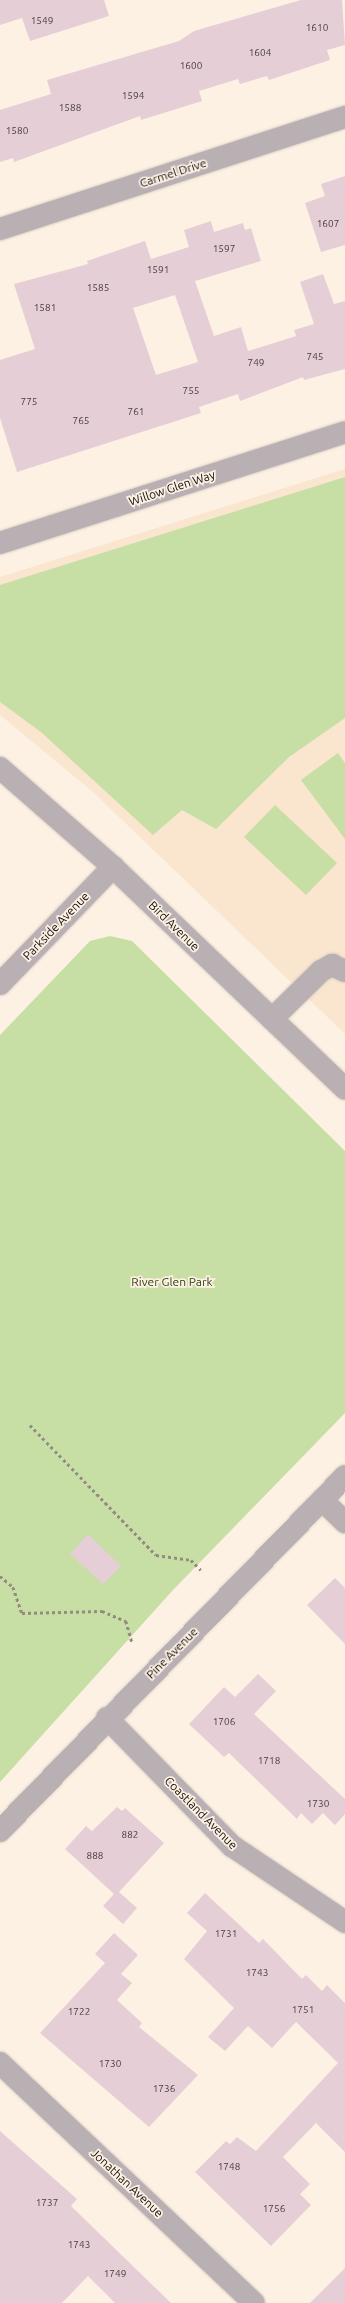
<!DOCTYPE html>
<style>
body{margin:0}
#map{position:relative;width:345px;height:2303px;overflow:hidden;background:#fdf1e4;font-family:Ubuntu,sans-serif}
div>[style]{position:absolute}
.built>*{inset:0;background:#fae5cf}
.green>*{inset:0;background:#c7dea4}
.building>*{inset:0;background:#e5ced6}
.path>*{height:2.5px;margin-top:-1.25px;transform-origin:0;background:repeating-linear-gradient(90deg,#948b81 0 3px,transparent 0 6px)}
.roads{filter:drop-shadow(0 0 1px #d8cdc1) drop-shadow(0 0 1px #d8cdc1)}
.minor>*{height:22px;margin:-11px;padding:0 11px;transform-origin:11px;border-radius:11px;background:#b9b0b4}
span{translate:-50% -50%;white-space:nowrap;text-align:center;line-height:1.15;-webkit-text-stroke:3.5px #fdf1e4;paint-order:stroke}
.number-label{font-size:10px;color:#483e3c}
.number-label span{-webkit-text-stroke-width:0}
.street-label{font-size:12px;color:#130e09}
.park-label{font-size:12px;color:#314014}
</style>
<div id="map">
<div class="built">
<i style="clip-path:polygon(345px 469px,345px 1034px,93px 792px,0 715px,0 577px)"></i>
</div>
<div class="green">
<i style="clip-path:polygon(345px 477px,345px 718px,289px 757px,216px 829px,182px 810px,153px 835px,41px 732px,0 702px,0 585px)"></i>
<i style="clip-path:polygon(338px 753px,345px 763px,345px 839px,301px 780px)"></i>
<i style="clip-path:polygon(275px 805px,337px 863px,306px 895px,244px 837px)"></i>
<i style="clip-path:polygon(110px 936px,132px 941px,345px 1151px,345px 1413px,173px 1590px,0 1782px,0 1035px,90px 941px)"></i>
</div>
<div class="building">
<i style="clip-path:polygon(0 0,104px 0,109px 16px,30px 41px,22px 18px,0 25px)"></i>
<i style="clip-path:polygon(301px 0,342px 0,345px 45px,327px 50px,330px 60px,269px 80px,267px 76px,240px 84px,238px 79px,199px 91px,202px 101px,141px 120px,140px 116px,14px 162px,13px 158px,0 162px,0 110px,51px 94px,47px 80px,179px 41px,194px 31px)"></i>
<i style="clip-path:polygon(345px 176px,345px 245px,321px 252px,305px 203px,325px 196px,321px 184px)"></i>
<i style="clip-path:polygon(evenodd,211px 221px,214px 232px,243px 223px,245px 230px,251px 228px,261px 261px,195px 281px,214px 336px,241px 327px,248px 351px,296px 336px,294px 330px,314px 324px,300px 282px,323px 274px,334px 304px,345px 301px,345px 369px,304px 380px,303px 377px,240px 401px,238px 394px,199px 407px,201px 413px,17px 472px,0 418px,0 360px,35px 349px,14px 284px,88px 264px,87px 261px,145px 241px,151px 259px,189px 247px,184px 230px,211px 221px,175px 295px,198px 362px,156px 375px,133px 308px,175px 295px)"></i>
<i style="clip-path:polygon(88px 1534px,121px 1566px,103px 1584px,70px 1554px)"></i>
<i style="clip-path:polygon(335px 1578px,345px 1588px,345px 1644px,307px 1605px)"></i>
<i style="clip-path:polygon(258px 1674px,276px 1691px,254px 1714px,345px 1799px,345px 1814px,335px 1825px,323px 1813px,312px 1824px,301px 1813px,297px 1819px,229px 1753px,224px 1757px,189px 1724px,224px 1687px,235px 1697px)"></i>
<i style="clip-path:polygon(117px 1807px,122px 1811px,125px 1808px,164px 1843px,119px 1892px,137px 1908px,123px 1924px,103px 1906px,114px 1894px,65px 1849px,86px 1826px,92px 1831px)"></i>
<i style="clip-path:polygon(205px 1893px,259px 1943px,263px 1939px,302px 1979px,306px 1975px,322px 1991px,327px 1985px,345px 2003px,345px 2152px,316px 2123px,283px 2157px,310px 2184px,300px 2194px,311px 2205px,271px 2246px,195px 2172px,226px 2141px,230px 2144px,237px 2137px,256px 2151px,338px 2063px,296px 2022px,272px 2048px,248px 2026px,225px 2051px,208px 2037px,234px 2008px,184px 1959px,207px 1931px,187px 1913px)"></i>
<i style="clip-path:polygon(114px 1933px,138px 1955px,121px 1974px,132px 1983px,117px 2000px,142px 2023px,139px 2027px,198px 2075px,149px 2127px,40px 2033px,105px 1963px,95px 1954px)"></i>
<i style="clip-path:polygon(0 2131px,77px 2199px,71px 2206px,171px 2303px,115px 2303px,88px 2276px,62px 2303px,0 2303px)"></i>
<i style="clip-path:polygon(345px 2268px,345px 2303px,310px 2303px)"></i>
</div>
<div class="path">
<i style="left:30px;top:1425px;width:181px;rotate:45.9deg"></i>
<i style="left:156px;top:1555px;width:35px;rotate:8deg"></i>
<i style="left:191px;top:1560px;width:14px;rotate:45deg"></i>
<i style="left:0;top:1576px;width:17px;rotate:40deg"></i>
<i style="left:13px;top:1587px;width:28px;rotate:71deg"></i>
<i style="left:22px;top:1613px;width:80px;rotate:-1.4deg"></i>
<i style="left:102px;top:1611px;width:26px;rotate:23deg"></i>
<i style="left:126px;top:1621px;width:22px;rotate:74deg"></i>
</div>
<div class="roads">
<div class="minor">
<i style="left:0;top:229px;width:363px;rotate:-18deg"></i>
<i style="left:0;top:543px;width:362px;rotate:-17.8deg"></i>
<i style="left:0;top:768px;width:150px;rotate:41.2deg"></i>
<i style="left:113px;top:867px;width:321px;rotate:43.7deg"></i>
<i style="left:0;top:984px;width:163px;rotate:-46deg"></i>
<i style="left:272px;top:1019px;width:69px;rotate:-44.4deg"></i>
<i style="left:321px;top:971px;width:13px;rotate:-29deg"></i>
<i style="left:332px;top:965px;width:14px;rotate:25deg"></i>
<i style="left:322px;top:1500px;width:32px;rotate:44deg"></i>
<i style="left:107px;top:1718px;width:179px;rotate:45.7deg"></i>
<i style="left:232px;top:1846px;width:136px;rotate:33.9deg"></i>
<i style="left:0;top:1831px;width:495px;rotate:-45.8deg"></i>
<i style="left:0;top:2063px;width:349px;rotate:43.4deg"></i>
</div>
</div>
<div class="number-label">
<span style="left:42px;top:21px">1549</span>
<span style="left:317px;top:28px">1610</span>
<span style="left:260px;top:53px">1604</span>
<span style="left:191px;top:66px">1600</span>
<span style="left:133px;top:96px">1594</span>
<span style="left:70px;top:108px">1588</span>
<span style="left:17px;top:131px">1580</span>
<span style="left:328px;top:224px">1607</span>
<span style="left:224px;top:249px">1597</span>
<span style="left:158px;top:270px">1591</span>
<span style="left:98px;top:288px">1585</span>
<span style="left:45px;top:308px">1581</span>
<span style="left:315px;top:357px">745</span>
<span style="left:256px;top:363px">749</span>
<span style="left:191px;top:391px">755</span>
<span style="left:29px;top:402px">775</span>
<span style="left:136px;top:412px">761</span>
<span style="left:81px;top:421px">765</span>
<span style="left:224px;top:1722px">1706</span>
<span style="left:269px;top:1761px">1718</span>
<span style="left:318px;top:1804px">1730</span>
<span style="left:130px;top:1835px">882</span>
<span style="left:95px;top:1856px">888</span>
<span style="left:226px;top:1934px">1731</span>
<span style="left:257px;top:1973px">1743</span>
<span style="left:303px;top:2010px">1751</span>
<span style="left:79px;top:2012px">1722</span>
<span style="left:110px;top:2064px">1730</span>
<span style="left:164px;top:2089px">1736</span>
<span style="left:229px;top:2167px">1748</span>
<span style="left:47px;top:2203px">1737</span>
<span style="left:274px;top:2209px">1756</span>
<span style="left:79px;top:2245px">1743</span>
<span style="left:115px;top:2274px">1749</span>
</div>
<div class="street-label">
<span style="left:173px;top:173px;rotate:-18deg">Carmel Drive</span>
<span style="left:172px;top:488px;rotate:-18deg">Willow Glen Way</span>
<span style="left:56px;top:926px;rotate:-46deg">Parkside Avenue</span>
<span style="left:174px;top:926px;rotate:44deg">Bird Avenue</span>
<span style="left:172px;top:1653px;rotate:-45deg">Pine Avenue</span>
<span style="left:201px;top:1813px;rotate:45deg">Coastland Avenue</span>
<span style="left:127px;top:2183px;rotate:43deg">Jonathan Avenue</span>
</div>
<div class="park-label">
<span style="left:172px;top:1282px">River Glen Park</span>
</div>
</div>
